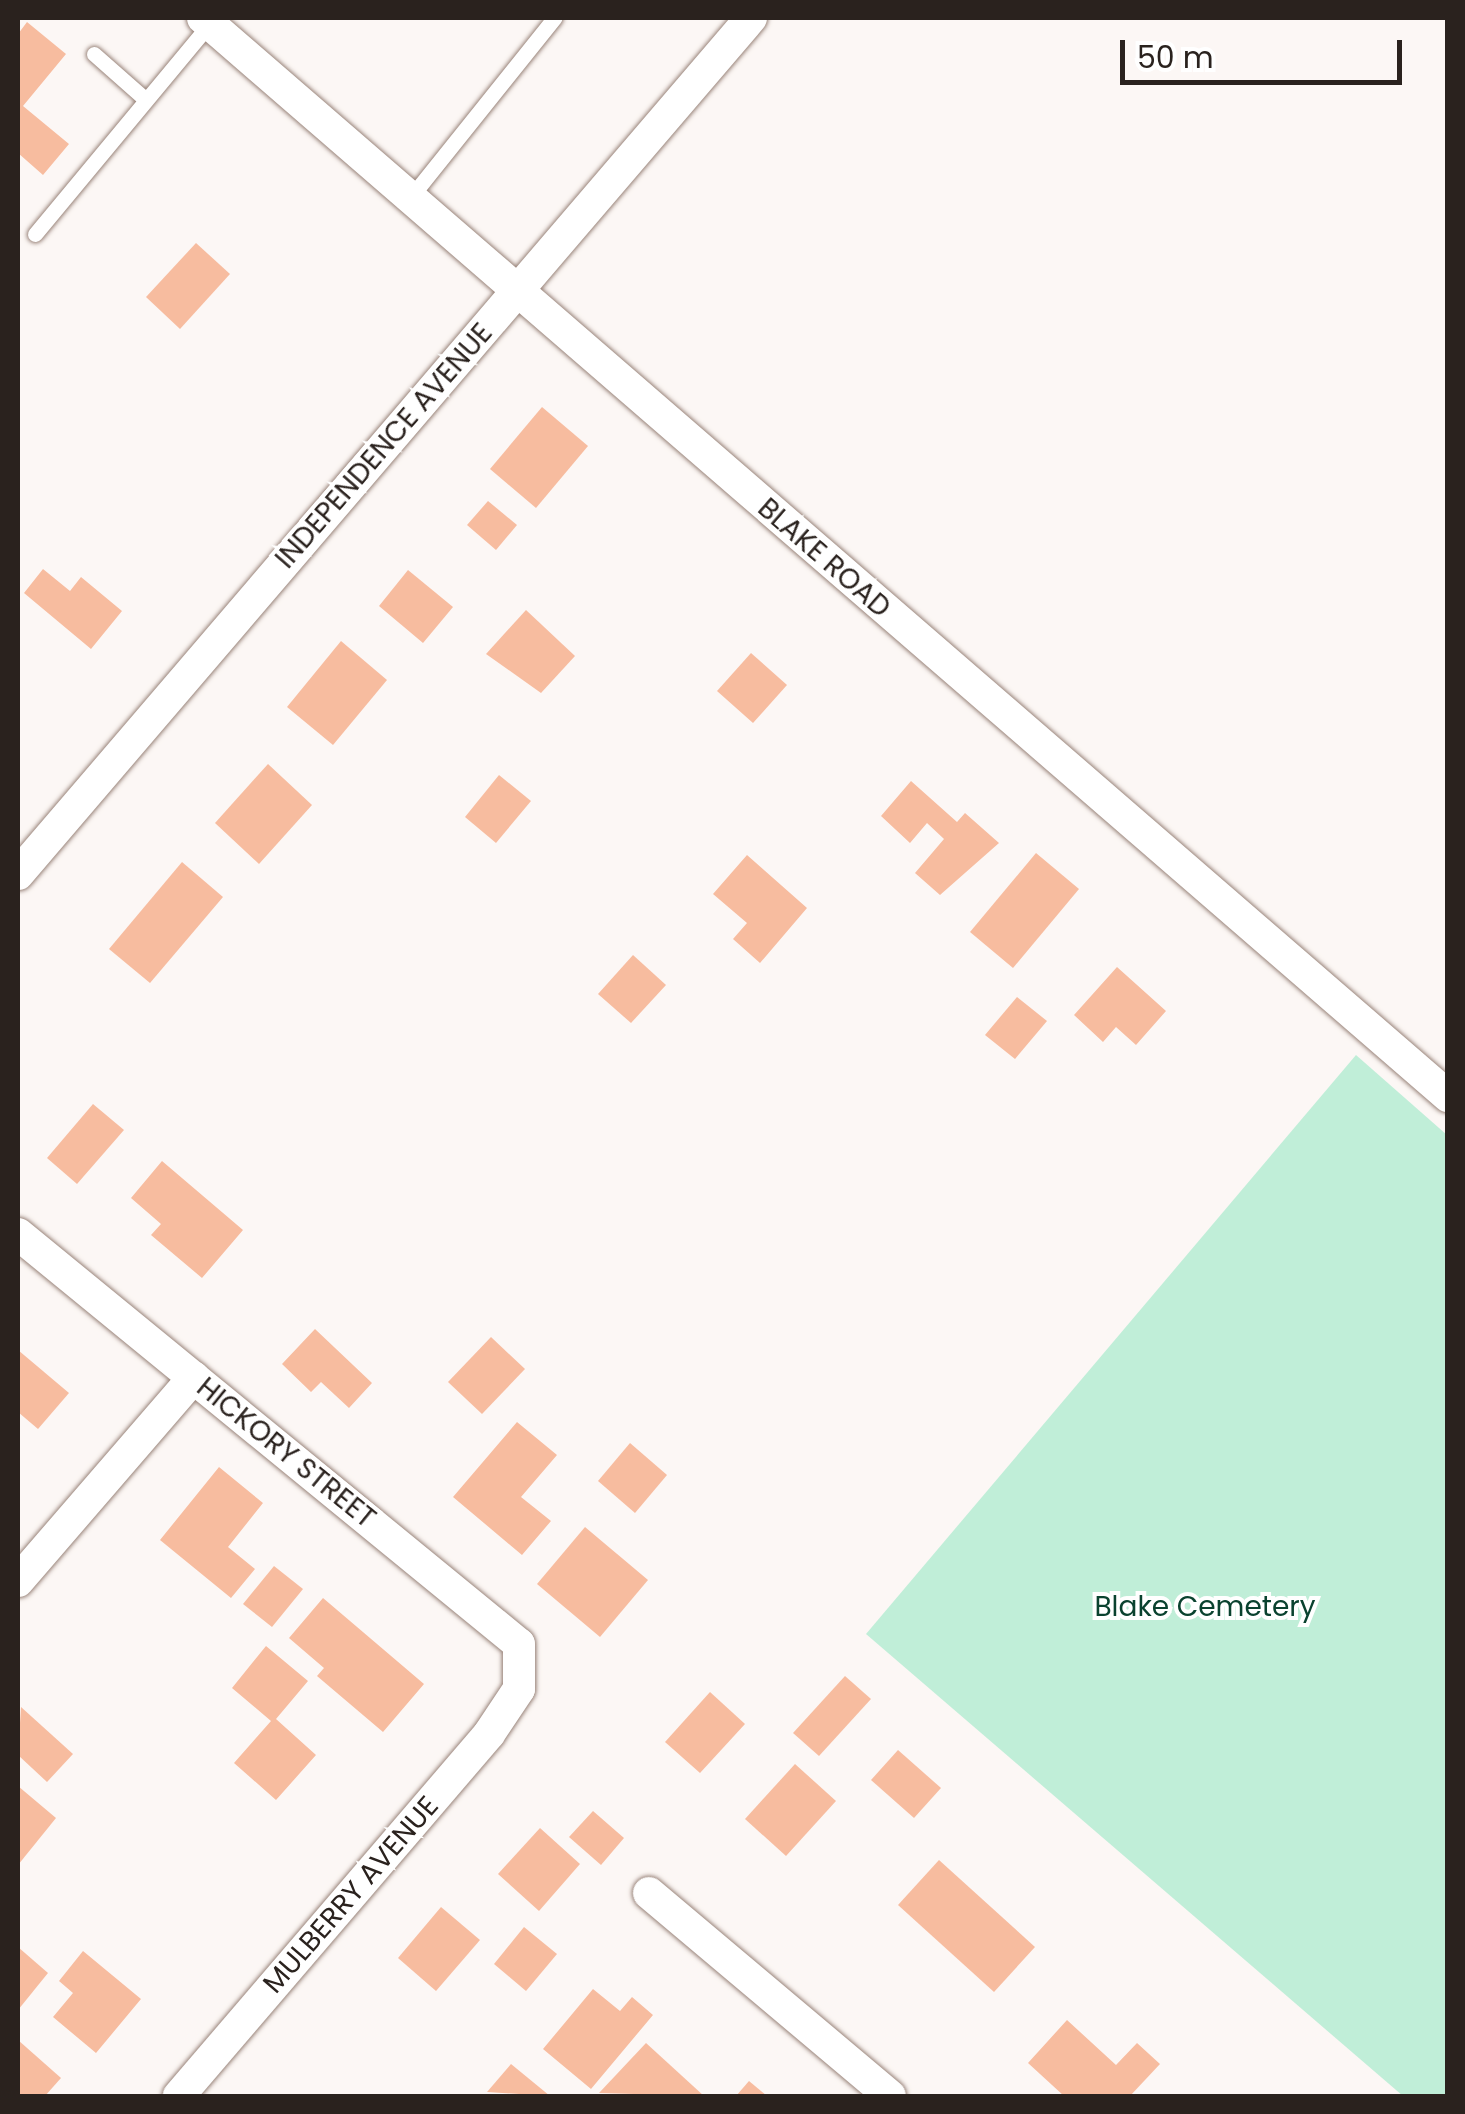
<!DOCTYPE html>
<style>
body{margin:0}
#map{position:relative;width:1465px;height:2114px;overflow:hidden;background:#fcf7f5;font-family:Poppins,sans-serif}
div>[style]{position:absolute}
.green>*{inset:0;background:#c0eed8}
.building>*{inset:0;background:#f7bc9f}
.roads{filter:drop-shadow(0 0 2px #99847a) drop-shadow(0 0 2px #99847a)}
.service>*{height:15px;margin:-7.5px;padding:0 7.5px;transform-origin:7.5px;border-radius:7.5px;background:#fff}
.minor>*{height:32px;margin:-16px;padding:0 16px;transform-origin:16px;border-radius:16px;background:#fff}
span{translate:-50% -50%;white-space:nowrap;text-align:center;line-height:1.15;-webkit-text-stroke:8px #fff;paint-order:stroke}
.street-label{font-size:28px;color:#2a221e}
.park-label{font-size:28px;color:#0a422f}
.frame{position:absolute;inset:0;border:20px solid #2a221e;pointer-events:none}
.scale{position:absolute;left:1120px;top:40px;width:282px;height:45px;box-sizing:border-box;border:5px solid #2a221e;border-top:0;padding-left:12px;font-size:30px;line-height:35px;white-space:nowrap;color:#2a221e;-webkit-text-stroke:8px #fff;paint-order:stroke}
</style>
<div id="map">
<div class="green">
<i style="clip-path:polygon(1356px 1055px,1447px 1135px,1447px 2096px,1403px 2096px,866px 1634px)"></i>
</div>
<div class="building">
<i style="clip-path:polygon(27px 22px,66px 54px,23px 106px,69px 144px,43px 175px,18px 153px,18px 34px)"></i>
<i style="clip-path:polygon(196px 243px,230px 274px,180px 329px,146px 297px)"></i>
<i style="clip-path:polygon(542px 407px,588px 446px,536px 508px,490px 469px)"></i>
<i style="clip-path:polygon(488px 501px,517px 525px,496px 550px,467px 525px)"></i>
<i style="clip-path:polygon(43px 569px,70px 591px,81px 577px,122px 611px,91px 649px,24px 593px)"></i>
<i style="clip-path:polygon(408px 570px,453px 607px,423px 643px,379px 606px)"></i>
<i style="clip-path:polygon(526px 610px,575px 656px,541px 693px,486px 654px)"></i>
<i style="clip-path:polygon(341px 641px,387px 680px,333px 745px,287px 707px)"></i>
<i style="clip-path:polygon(751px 653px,787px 685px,753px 723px,717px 691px)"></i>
<i style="clip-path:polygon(268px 764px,312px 805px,259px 864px,215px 823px)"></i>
<i style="clip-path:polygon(499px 775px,531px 801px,496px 843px,465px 817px)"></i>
<i style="clip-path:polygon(911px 781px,957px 822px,965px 813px,999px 843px,940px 895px,915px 873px,944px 839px,927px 823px,910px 843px,881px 816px)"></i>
<i style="clip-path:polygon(1036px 853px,1079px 889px,1013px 968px,970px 932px)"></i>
<i style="clip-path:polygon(747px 855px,807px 908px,760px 963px,733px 939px,747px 923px,713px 894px)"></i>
<i style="clip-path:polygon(182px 862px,223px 897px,150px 983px,109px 949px)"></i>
<i style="clip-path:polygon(633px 955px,666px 985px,631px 1023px,598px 994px)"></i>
<i style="clip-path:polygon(1117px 967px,1166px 1011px,1136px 1045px,1116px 1027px,1103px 1042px,1074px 1015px)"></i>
<i style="clip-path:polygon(1017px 997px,1047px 1021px,1015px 1059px,985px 1035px)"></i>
<i style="clip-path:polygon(93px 1104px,124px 1130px,77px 1184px,47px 1158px)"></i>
<i style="clip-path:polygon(162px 1161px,243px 1230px,202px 1278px,151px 1235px,161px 1224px,131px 1198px)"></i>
<i style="clip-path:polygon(315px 1329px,372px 1383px,349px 1408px,321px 1382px,311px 1392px,282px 1364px)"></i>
<i style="clip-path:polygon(491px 1337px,525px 1369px,482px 1414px,448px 1382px)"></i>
<i style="clip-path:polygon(18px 1350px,69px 1393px,38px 1429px,18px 1412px)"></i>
<i style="clip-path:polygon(517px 1422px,557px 1455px,521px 1497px,551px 1521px,522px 1555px,453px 1497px)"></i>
<i style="clip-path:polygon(630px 1443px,667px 1475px,635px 1513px,598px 1481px)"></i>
<i style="clip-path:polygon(219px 1467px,263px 1503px,228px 1547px,255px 1569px,231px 1598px,160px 1540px)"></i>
<i style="clip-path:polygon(585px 1527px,648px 1580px,600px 1637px,537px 1584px)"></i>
<i style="clip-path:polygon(274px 1566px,303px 1589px,272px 1627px,243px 1604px)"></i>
<i style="clip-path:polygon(323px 1598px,424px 1684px,383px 1732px,317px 1676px,324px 1668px,289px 1638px)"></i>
<i style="clip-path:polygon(266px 1646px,308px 1681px,276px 1719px,316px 1755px,276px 1800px,234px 1763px,271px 1721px,232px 1688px)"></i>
<i style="clip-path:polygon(845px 1676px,871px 1699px,819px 1756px,793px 1733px)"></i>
<i style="clip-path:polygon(710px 1692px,745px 1724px,700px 1773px,665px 1742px)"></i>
<i style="clip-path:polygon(21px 1707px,73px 1754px,47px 1782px,18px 1755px)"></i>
<i style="clip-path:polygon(898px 1750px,941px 1788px,914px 1818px,871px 1780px)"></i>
<i style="clip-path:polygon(795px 1764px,836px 1801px,786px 1856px,745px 1819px)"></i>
<i style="clip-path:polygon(18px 1786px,56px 1818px,18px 1865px)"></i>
<i style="clip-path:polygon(593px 1811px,624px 1838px,601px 1865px,569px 1837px)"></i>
<i style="clip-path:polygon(540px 1828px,580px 1864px,539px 1911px,498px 1874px)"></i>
<i style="clip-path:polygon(939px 1860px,1035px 1947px,994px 1992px,898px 1905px)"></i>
<i style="clip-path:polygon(441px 1907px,480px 1940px,436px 1991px,398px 1958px)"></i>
<i style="clip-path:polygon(524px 1927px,557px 1954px,526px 1991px,494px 1964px)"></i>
<i style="clip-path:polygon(18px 1947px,48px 1973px,18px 2010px)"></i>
<i style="clip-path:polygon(83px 1951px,141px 1999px,96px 2053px,53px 2017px,73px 1993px,59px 1981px)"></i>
<i style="clip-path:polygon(593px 1989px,620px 2011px,632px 1997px,653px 2015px,591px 2089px,543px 2049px)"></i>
<i style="clip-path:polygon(1067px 2020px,1116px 2065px,1137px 2043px,1160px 2064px,1130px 2096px,1064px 2096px,1028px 2063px)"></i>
<i style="clip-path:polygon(18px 2040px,61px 2078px,45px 2096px,18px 2096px)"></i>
<i style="clip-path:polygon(646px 2043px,704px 2096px,599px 2093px)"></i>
<i style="clip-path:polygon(511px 2064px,550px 2096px,487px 2092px)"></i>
<i style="clip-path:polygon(749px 2081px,767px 2096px,736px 2096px)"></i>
</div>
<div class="roads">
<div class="service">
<i style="left:94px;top:54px;width:69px;rotate:41.5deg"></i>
<i style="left:410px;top:198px;width:231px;rotate:-51.3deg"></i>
<i style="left:35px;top:234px;width:274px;rotate:-50.3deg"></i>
</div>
<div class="minor">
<i style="left:203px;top:18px;width:1647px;rotate:40.89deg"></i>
<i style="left:18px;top:874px;width:1127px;rotate:-49.43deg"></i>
<i style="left:18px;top:1234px;width:647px;rotate:39.3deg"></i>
<i style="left:519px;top:1644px;width:45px;rotate:90deg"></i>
<i style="left:519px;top:1689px;width:54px;rotate:123.7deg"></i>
<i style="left:489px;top:1734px;width:477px;rotate:130.6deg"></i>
<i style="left:18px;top:1581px;width:269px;rotate:-49.2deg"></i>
<i style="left:649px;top:1893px;width:315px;rotate:40.1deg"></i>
</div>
</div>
<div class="street-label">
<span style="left:384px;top:446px;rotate:-49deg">INDEPENDENCE AVENUE</span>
<span style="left:824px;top:558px;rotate:41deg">BLAKE ROAD</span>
<span style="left:286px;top:1453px;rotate:39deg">HICKORY STREET</span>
<span style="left:351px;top:1895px;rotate:-49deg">MULBERRY AVENUE</span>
</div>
<div class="park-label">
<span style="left:1205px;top:1607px">Blake Cemetery</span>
</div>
<div class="frame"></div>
<div class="scale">50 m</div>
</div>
